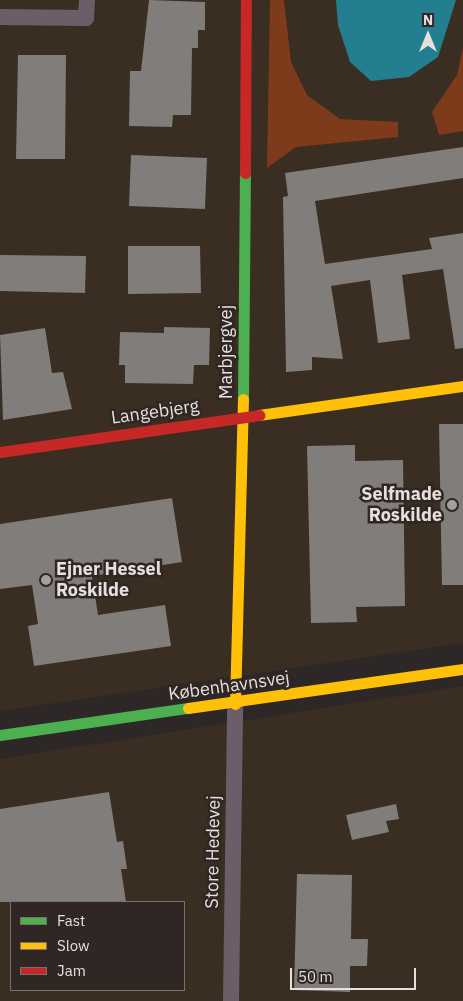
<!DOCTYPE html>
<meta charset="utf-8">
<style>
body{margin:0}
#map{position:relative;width:463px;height:1001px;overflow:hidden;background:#2d2827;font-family:"IBM Plex Sans",sans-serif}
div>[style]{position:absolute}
.industrial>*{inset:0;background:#3a2d22}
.forest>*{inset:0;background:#7d3b1b}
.water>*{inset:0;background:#237f8f}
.building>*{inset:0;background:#817d7b}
.street>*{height:16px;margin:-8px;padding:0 8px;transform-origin:8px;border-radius:8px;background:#6c5e68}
.fast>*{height:11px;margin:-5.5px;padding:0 5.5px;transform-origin:5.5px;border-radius:5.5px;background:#4caf50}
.slow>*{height:11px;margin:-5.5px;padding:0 5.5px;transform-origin:5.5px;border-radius:5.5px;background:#ffc107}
.jam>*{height:11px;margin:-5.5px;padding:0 5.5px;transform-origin:5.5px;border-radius:5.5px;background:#c62828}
.dots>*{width:14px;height:14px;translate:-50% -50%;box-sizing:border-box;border:2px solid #302724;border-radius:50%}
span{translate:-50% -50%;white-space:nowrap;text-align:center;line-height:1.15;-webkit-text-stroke:5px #302724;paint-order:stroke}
.street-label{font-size:18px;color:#e6dfdd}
.poi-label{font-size:18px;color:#e6dfdd;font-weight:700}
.right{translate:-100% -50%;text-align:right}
.left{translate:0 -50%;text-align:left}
.legend{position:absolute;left:10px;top:901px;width:175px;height:90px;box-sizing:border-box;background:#302724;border:1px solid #79716e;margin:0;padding:6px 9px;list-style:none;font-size:15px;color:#e6dfdd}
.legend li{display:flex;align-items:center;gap:10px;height:25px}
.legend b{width:25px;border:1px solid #79716e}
.north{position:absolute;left:403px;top:10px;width:50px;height:50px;-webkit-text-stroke:4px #302724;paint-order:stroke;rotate:0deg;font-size:14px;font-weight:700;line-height:20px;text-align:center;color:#e6dfdd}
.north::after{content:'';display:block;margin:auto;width:18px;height:22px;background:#e6dfdd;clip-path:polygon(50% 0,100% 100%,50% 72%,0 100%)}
.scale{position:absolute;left:290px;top:968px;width:126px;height:22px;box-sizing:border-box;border:2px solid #e6dfdd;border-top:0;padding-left:6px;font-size:15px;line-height:18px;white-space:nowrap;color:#e6dfdd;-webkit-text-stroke:4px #302724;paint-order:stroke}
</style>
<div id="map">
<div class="industrial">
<i style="clip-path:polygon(0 0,463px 0,463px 643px,0 711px)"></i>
<i style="clip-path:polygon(evenodd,463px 686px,463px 1001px,0 1001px,0 759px,463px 686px,11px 902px,184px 902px,184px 990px,11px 990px,11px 902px)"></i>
</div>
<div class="forest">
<i style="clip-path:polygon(270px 0,284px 0,291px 62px,307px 95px,340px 119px,398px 122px,398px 137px,296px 147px,267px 168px)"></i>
<i style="clip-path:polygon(463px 48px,463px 131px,439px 135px,432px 112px,457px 75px)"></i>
</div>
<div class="water">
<i style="clip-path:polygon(336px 0,456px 0,438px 57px,409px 77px,371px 81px,350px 62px,338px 25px)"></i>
</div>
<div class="building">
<i style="clip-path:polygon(149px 0,205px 2px,205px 30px,198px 30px,198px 48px,192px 48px,191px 115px,173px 115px,172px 127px,129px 126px,130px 71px,141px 71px)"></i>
<i style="clip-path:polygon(18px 55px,66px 55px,65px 159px,16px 159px)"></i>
<i style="clip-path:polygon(463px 147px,463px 178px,315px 201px,325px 264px,432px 249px,429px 238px,463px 233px,463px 348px,455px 349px,443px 269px,402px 275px,410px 339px,378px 343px,370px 280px,331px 286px,343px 359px,312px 357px,312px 370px,286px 372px,283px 197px,288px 196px,285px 173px)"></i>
<i style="clip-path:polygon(131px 155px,207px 158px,205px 209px,129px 206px)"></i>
<i style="clip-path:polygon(128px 246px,200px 246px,201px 293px,128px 294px)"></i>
<i style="clip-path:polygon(0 255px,86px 256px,85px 293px,0 291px)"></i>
<i style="clip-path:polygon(164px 327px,210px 328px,209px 365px,194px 365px,193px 384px,125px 383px,125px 365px,119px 365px,120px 332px,164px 333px)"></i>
<i style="clip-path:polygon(45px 328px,52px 373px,63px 372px,72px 409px,3px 420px,0 335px)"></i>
<i style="clip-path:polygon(439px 424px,463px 424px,463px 585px,442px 585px)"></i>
<i style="clip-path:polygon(355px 445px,355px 461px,403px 460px,405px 606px,356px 607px,357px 622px,311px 623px,307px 446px)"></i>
<i style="clip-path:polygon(172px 498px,182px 562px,92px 576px,98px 615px,165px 605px,171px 646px,34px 666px,28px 626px,38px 624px,32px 585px,0 589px,0 524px)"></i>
<i style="clip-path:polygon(109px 792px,117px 842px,123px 841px,127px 869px,121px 869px,126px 902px,0 902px,0 809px)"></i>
<i style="clip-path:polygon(396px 804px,399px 819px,386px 821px,389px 832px,352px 840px,346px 815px)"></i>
<i style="clip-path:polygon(297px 874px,352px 875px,351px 939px,368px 939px,367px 966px,350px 966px,350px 992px,294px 990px)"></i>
</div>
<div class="street">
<i style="left:0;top:17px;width:86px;rotate:0.7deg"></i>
<i style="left:86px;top:18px;width:18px;rotate:-87deg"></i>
<i style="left:231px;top:1001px;width:297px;rotate:-89.2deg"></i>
</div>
<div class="fast">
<i style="left:243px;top:399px;width:226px;rotate:-89.5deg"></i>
<i style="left:0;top:735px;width:190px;rotate:-8.2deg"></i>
</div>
<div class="slow">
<i style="left:259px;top:415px;width:206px;rotate:-8.1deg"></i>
<i style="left:235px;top:704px;width:305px;rotate:-88.5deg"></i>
<i style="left:188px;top:708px;width:278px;rotate:-8.1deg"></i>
</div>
<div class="jam">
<i style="left:245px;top:173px;width:173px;rotate:-89.7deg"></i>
<i style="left:0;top:452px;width:262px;rotate:-8.1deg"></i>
</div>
<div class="dots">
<i style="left:452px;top:505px;background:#a59f9d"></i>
<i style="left:46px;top:580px;background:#a59f9d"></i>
</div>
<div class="street-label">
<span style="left:226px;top:352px;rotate:-90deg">Marbjergvej</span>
<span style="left:155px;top:412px;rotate:-8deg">Langebjerg</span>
<span style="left:229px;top:686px;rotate:-8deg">Københavnsvej</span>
<span style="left:213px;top:852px;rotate:-89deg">Store Hedevej</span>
</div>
<div class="poi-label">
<span class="right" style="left:442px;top:505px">Selfmade<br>Roskilde</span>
<span class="left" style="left:56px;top:580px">Ejner Hessel<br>Roskilde</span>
</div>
<ul class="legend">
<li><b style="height:6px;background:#4caf50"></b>Fast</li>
<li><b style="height:6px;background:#ffc107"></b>Slow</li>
<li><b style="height:6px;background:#c62828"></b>Jam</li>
</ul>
<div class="north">N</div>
<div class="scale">50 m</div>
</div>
